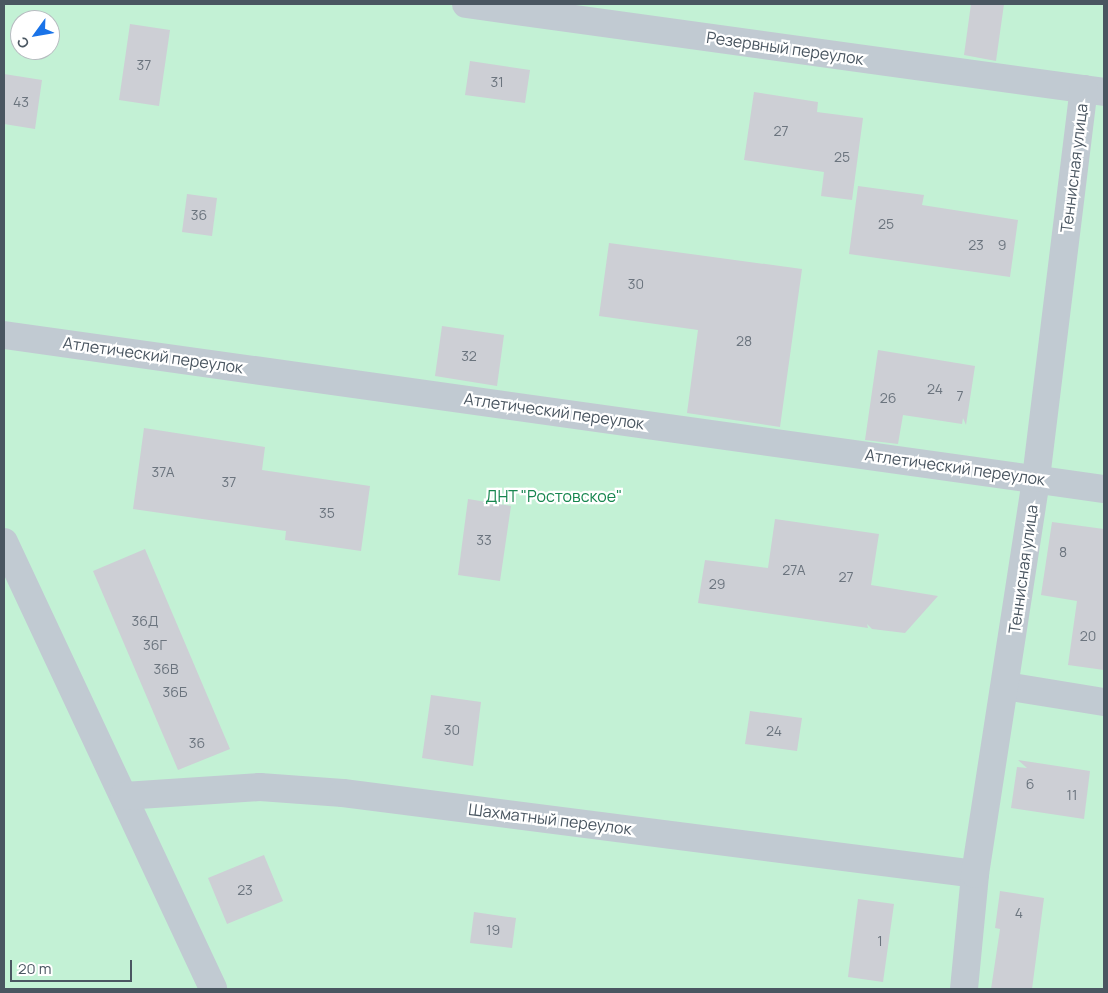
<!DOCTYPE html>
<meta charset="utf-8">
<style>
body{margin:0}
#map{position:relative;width:1108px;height:993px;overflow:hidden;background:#f5f3f3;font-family:Manrope,sans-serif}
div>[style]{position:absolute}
.green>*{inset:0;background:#c3f1d5}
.building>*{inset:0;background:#cdcfd5}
.minor>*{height:28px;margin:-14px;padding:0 14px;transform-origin:14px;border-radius:14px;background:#c1cad2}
span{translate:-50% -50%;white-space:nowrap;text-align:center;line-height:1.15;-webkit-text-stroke:4.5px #fff;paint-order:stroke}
.number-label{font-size:14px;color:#6b747e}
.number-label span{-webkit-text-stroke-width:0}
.street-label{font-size:16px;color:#4a5661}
.park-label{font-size:16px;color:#17864f}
.frame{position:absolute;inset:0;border:5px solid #4a5661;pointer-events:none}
.north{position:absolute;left:10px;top:10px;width:50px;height:50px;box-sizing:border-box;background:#fff;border:1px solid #b7bbc0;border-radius:50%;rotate:238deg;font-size:14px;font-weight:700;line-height:20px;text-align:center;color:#4a5661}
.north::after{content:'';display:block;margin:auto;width:18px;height:22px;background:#1a73e8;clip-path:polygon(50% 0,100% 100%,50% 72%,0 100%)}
.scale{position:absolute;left:10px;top:960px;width:122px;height:22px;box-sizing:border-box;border:2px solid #4a5661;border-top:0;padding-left:6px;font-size:15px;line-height:18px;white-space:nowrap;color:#4a5661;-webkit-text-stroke:4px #fff;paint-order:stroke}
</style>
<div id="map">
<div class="green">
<i style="clip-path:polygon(evenodd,4px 4px,1104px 4px,1104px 989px,4px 989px,4px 4px,20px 20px,50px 20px,50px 50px,20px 50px,20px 20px)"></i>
</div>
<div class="building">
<i style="clip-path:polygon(971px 4px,1004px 4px,996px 61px,964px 55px)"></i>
<i style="clip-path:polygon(130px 24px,170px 30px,159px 106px,119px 100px)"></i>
<i style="clip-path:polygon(470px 61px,530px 70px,525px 103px,465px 95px)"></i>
<i style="clip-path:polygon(4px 74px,42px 80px,35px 129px,4px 124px)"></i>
<i style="clip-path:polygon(754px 92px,818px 102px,817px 112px,863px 118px,852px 200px,821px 196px,824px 172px,744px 160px)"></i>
<i style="clip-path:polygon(858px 186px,924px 195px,922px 205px,1018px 220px,1010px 277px,849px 254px)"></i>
<i style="clip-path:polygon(187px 194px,217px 198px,212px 236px,182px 232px)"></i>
<i style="clip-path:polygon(609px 243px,802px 269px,780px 427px,687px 413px,698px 330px,599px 316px)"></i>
<i style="clip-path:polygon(442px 326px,504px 335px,497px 386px,435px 376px)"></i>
<i style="clip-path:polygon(878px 350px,975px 366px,966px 425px,963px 418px,962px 424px,903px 415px,898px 444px,865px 440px)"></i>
<i style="clip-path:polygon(144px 428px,265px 447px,262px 470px,370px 486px,361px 551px,285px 540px,286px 531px,133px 509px)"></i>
<i style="clip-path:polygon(468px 499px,511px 506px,500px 581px,458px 575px)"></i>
<i style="clip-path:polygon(775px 519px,879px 534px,871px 585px,938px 596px,905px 633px,872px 629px,867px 624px,868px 628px,698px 603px,705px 560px,768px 568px)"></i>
<i style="clip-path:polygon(1052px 522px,1104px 529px,1104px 670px,1068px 665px,1077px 601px,1041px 595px)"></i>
<i style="clip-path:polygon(145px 549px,230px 749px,178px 770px,93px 571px)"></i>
<i style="clip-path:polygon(431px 695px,481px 702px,473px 766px,422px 758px)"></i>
<i style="clip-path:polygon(750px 711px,802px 718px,797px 751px,745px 744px)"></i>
<i style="clip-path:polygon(1018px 760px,1090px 771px,1084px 819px,1011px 808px,1017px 767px,1027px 768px)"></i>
<i style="clip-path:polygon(264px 855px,283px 901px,227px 924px,208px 878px)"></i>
<i style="clip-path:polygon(1000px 891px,1044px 898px,1032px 989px,991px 989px,1000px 929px,995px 928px)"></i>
<i style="clip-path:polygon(858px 899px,894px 904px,883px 982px,848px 977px)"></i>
<i style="clip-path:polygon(474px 912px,516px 918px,512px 948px,470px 943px)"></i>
</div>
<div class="minor">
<i style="left:466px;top:4px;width:644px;rotate:7.85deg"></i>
<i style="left:4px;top:335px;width:1111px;rotate:7.97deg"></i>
<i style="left:4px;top:542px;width:493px;rotate:64.9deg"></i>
<i style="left:1005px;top:686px;width:100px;rotate:9.2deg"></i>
<i style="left:124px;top:796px;width:136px;rotate:-3.8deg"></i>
<i style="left:260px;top:787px;width:83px;rotate:4.1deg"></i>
<i style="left:343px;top:793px;width:637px;rotate:7.3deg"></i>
<i style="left:964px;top:989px;width:116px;rotate:-84.5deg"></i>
<i style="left:975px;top:874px;width:401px;rotate:-81.2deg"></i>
<i style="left:1036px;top:478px;width:392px;rotate:-83deg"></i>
</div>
<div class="number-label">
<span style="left:144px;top:65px">37</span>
<span style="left:497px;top:82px">31</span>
<span style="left:21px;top:102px">43</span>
<span style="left:781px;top:131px">27</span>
<span style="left:842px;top:157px">25</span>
<span style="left:199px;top:215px">36</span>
<span style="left:886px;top:224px">25</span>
<span style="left:976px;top:245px">23</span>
<span style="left:1002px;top:245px">9</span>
<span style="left:636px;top:284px">30</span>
<span style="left:744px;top:341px">28</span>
<span style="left:469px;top:356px">32</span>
<span style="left:935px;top:389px">24</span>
<span style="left:960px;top:396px">7</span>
<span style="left:888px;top:398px">26</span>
<span style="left:163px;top:472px">37А</span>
<span style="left:229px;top:482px">37</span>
<span style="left:327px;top:513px">35</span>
<span style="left:484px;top:540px">33</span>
<span style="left:1063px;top:552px">8</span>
<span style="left:794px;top:570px">27А</span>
<span style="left:846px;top:577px">27</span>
<span style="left:717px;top:584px">29</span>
<span style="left:145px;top:621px">36Д</span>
<span style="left:1088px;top:636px">20</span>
<span style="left:155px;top:645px">36Г</span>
<span style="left:166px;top:669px">36В</span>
<span style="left:175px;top:692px">36Б</span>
<span style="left:452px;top:730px">30</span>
<span style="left:774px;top:731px">24</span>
<span style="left:197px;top:743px">36</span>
<span style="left:1030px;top:784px">6</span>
<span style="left:1072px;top:795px">11</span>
<span style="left:245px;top:890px">23</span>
<span style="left:1019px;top:913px">4</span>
<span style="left:493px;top:930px">19</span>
<span style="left:880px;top:941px">1</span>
</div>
<div class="street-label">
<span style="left:785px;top:48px;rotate:8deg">Резервный переулок</span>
<span style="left:1074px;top:168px;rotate:-83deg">Теннисная улица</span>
<span style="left:153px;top:355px;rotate:8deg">Атлетический переулок</span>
<span style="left:554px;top:411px;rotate:8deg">Атлетический переулок</span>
<span style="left:955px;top:467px;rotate:8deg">Атлетический переулок</span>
<span style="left:1023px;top:569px;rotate:-82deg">Теннисная улица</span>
<span style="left:550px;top:819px;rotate:7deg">Шахматный переулок</span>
</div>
<div class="park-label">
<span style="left:554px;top:496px">ДНТ "Ростовское"</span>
</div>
<div class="frame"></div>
<div class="north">С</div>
<div class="scale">20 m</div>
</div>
